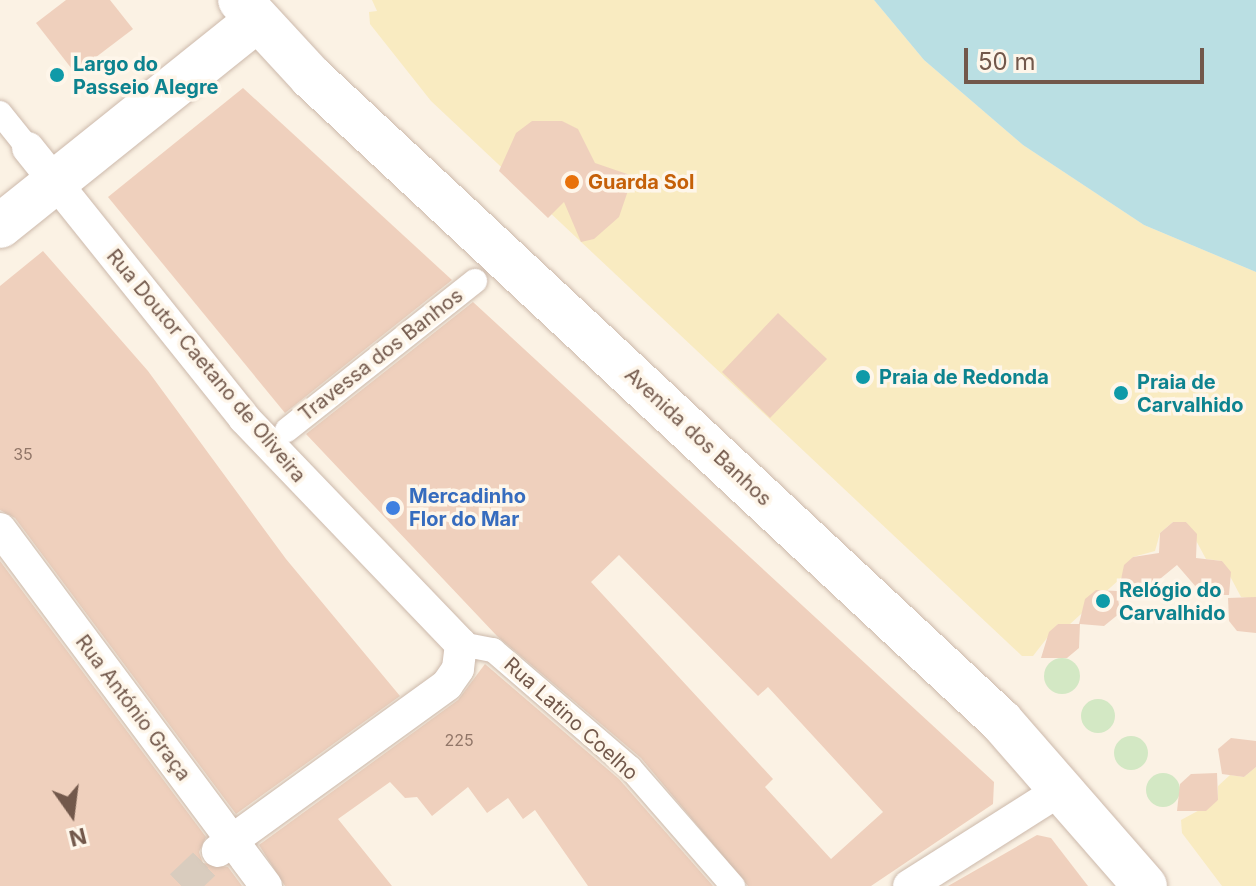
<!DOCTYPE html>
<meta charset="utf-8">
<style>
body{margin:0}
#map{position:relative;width:1256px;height:886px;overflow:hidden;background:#fbf2e4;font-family:Inter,sans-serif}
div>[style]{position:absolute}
.green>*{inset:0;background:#d3e8c4}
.round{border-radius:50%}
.sand>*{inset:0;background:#f9ebc1}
.water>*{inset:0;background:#badfe3}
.building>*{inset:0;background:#efd0bd}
.minor-tunnel>*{height:32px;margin-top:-16px;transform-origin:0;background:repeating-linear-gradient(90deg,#d9ccbe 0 32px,transparent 0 48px)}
.roads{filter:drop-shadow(0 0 2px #ccb9ab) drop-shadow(0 0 2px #ccb9ab)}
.pedestrian>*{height:24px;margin:-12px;padding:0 12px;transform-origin:12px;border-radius:12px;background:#fff}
.minor>*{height:32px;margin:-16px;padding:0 16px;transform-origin:16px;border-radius:16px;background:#fff}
.secondary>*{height:44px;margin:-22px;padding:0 22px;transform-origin:22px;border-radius:22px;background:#fff}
.dots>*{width:22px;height:22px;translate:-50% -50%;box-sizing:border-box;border:4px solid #fef6ea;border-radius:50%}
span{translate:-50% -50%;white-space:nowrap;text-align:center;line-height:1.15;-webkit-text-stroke:7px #fef6ea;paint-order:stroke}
.number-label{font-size:16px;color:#917668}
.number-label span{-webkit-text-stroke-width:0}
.culture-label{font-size:20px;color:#0d838f;font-weight:700}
.left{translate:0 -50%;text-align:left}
.food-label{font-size:20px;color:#c56008;font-weight:700}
.street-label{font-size:20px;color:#72584b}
.shop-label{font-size:20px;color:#366cbe;font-weight:700}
.north{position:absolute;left:32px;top:774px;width:80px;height:80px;-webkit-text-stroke:6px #fef6ea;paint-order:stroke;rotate:166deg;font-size:22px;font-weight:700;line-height:32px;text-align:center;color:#72584b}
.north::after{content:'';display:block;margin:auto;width:28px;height:36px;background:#72584b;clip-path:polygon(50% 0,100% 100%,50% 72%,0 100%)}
.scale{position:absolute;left:964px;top:48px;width:240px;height:36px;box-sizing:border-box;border:4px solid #72584b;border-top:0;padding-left:10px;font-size:24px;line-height:28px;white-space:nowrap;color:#72584b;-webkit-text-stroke:6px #fef6ea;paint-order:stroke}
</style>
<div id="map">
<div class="green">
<i class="round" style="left:1044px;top:658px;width:36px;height:36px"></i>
<i class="round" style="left:1081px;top:699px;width:34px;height:34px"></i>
<i class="round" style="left:1114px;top:736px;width:34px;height:34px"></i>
<i class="round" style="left:1146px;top:773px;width:34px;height:34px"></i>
</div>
<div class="sand">
<i style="clip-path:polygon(372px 0,874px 0,924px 60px,1023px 145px,1144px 225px,1256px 272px,1256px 599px,1241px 597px,1222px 561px,1206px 559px,1186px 522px,1173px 522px,1160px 533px,1155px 551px,1133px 557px,1121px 578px,1070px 624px,1058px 624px,1033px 656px,1022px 656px,431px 101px,370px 24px,369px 12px,377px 11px)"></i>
<i style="clip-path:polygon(1256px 767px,1256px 886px,1222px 886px,1182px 833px,1181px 820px,1218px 800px,1218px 786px,1230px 775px,1244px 777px)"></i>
</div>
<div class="water">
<i style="clip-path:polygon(874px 0,1256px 0,1256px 272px,1144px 225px,1023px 145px,924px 60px)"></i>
</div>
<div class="building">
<i style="clip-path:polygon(66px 0,110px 0,133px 29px,75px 73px,36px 23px)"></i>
<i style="clip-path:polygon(243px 88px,452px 280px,285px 413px,108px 197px)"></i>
<i style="clip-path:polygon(532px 121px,562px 121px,578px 129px,595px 163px,633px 176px,619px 217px,594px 239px,581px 242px,564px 202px,548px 218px,499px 171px,516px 133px)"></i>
<i style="clip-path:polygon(43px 251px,148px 371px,286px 559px,400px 696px,236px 814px,15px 518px,0 510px,0 286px)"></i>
<i style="clip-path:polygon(evenodd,473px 302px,994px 782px,993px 804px,871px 886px,748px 886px,641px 758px,497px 636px,306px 434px,473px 302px,619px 555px,758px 696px,768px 687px,883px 812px,831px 859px,765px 787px,773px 779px,591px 582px,619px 555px)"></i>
<i style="clip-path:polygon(778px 313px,827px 359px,770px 418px,722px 372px)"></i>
<i style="clip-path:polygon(1173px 522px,1186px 522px,1197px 534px,1196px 558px,1222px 561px,1231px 572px,1229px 595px,1203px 595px,1177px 565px,1144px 592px,1119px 589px,1124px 565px,1133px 557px,1159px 553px,1160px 533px)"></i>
<i style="clip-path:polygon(0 561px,206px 837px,199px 852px,203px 863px,228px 867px,242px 886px,0 886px)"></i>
<i style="clip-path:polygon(1096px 590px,1117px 591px,1120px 613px,1104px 626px,1080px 624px,1079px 648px,1067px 658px,1041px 658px,1049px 632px,1058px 624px,1079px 624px,1085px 599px)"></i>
<i style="clip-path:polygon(1256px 597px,1256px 633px,1237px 631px,1229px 621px,1228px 598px)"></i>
<i style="clip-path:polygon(485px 664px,619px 779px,713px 886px,588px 886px,535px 810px,523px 819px,508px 798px,487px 813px,468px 787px,432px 816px,417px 797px,405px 798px,390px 782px,338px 819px,392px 886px,285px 886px,259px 845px,458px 700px)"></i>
<i style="clip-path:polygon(1231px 738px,1256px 741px,1256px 767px,1244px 777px,1222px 774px,1218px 749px)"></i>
<i style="clip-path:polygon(1217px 773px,1218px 800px,1206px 811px,1177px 811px,1180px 784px,1191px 774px)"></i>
<i style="clip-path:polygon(1037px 835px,1051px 838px,1088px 886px,948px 886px)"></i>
</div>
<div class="minor-tunnel">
<i style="left:181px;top:886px;width:51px;rotate:-43.4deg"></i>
</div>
<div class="roads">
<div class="pedestrian">
<i style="left:0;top:113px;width:45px;rotate:51.3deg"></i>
<i style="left:287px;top:430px;width:240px;rotate:-38.4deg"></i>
<i style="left:461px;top:644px;width:33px;rotate:11deg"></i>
<i style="left:493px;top:650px;width:181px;rotate:40.7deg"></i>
<i style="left:630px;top:768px;width:157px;rotate:48.9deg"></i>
</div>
<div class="minor">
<i style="left:28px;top:148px;width:346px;rotate:51.3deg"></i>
<i style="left:244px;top:418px;width:313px;rotate:46.2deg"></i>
<i style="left:461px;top:644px;width:25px;rotate:97deg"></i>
<i style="left:458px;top:669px;width:19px;rotate:125deg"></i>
<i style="left:447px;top:685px;width:283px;rotate:144.1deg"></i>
<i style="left:0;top:529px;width:445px;rotate:53.3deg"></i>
<i style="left:909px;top:886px;width:181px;rotate:-32.4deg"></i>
</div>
<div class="secondary">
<i style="left:240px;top:0;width:105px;rotate:47.3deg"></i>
<i style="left:311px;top:77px;width:944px;rotate:43.03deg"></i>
<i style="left:1001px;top:721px;width:219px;rotate:48.9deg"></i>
<i style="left:0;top:226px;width:328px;rotate:-38.7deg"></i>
</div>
</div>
<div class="dots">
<i style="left:57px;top:75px;background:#0f9aa8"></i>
<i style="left:572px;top:182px;background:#e8710a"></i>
<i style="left:863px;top:377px;background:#0f9aa8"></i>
<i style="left:1121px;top:393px;background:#0f9aa8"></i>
<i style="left:393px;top:508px;background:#3f7fe0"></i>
<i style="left:1103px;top:601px;background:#0f9aa8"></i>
</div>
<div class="number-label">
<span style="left:23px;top:454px">35</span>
<span style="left:459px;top:740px">225</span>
</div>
<div class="culture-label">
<span class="left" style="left:73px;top:76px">Largo do<br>Passeio Alegre</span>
<span class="left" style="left:879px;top:377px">Praia de Redonda</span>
<span class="left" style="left:1137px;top:394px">Praia de<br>Carvalhido</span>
<span class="left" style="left:1119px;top:602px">Relógio do<br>Carvalhido</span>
</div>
<div class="food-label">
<span class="left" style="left:588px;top:182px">Guarda Sol</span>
</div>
<div class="street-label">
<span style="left:381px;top:355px;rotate:-38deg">Travessa dos Banhos</span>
<span style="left:206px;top:366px;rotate:50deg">Rua Doutor Caetano de Oliveira</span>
<span style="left:698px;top:437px;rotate:43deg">Avenida dos Banhos</span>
<span style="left:133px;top:708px;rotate:53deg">Rua António Graça</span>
<span style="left:571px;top:719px;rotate:42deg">Rua Latino Coelho</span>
</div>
<div class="shop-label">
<span class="left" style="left:409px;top:508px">Mercadinho<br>Flor do Mar</span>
</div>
<div class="north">N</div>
<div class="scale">50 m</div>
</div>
